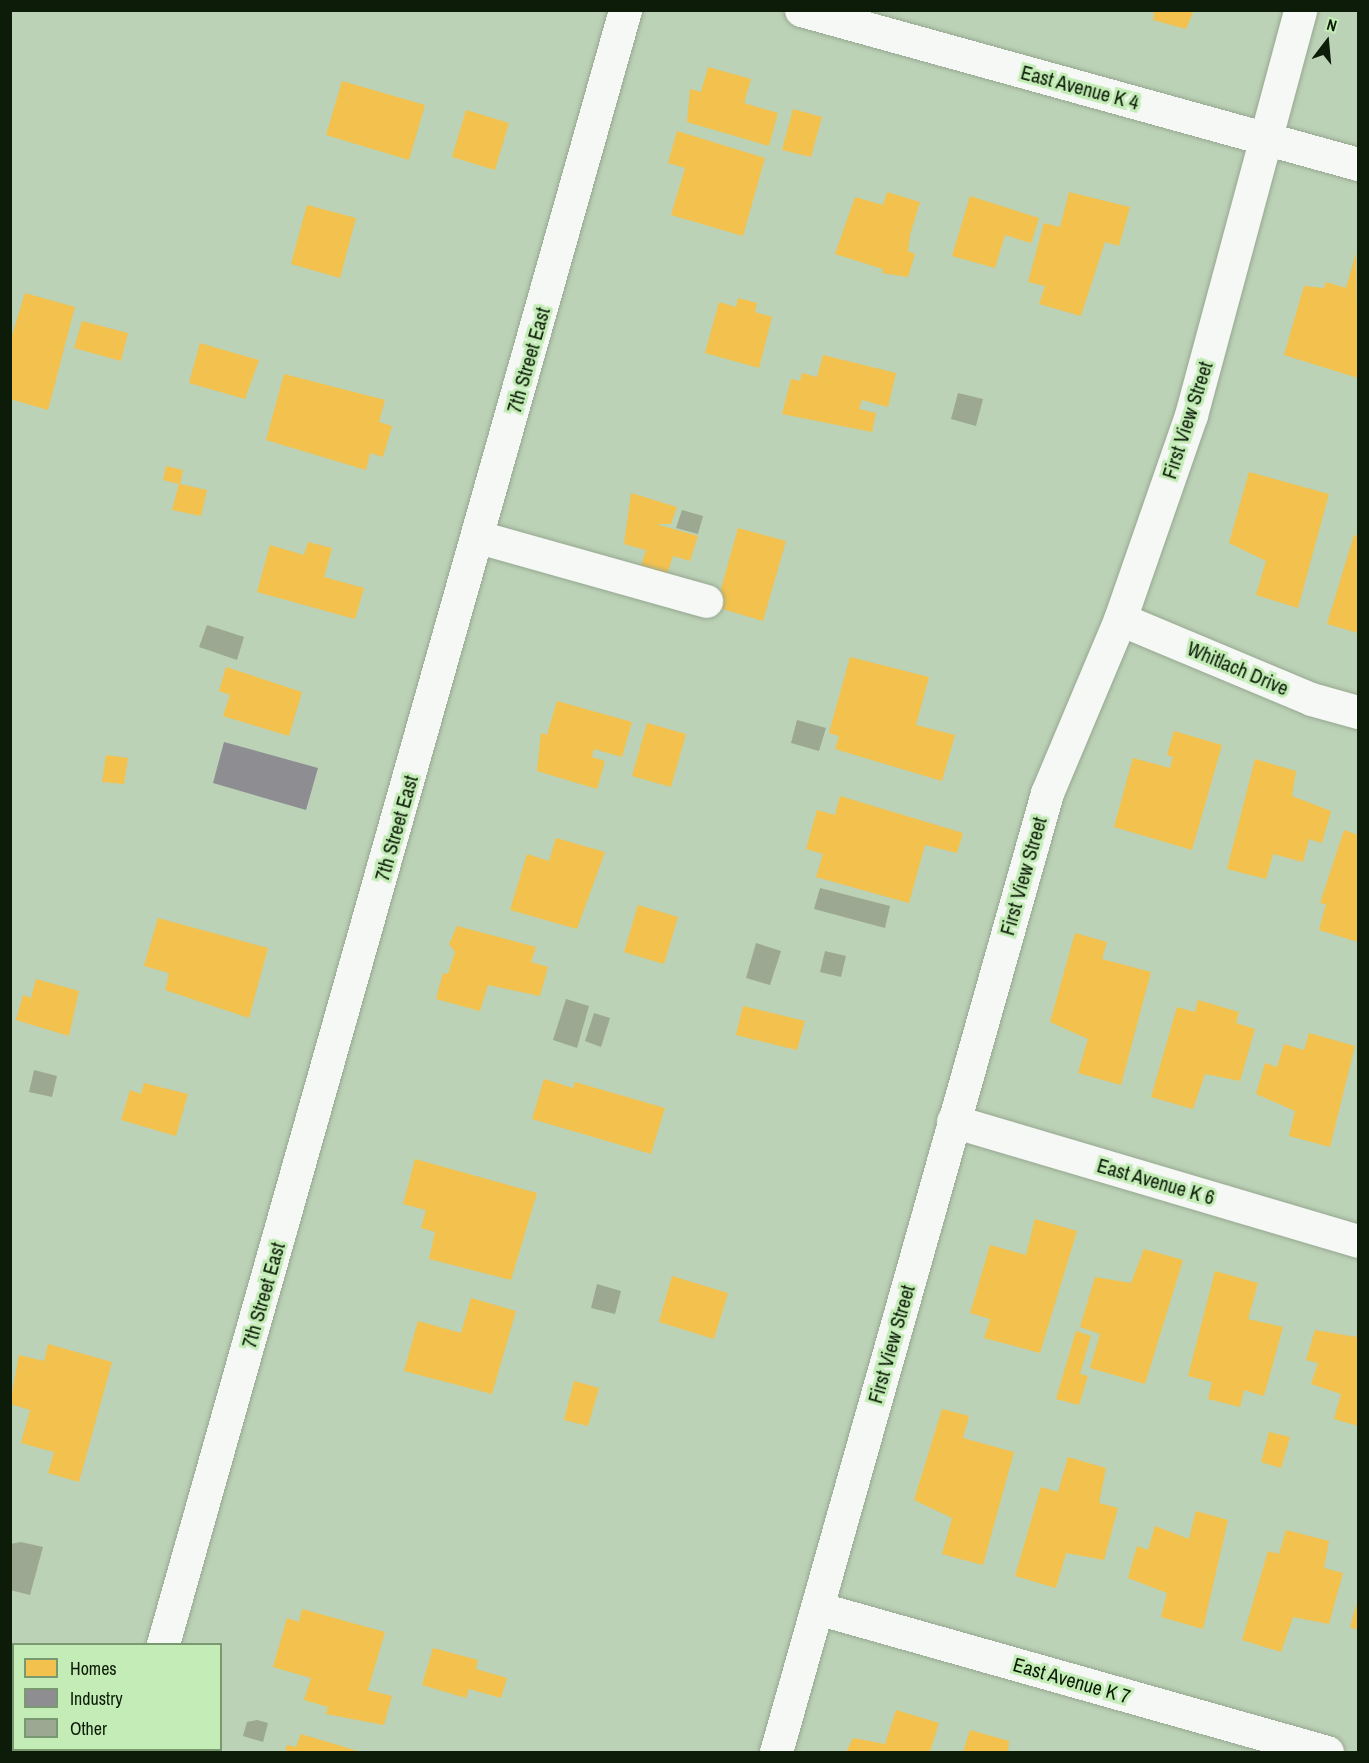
<!DOCTYPE html>
<style>
body{margin:0}
#map{position:relative;width:1369px;height:1763px;overflow:hidden;background:#bcd2b6;font-family:"Archivo Narrow",sans-serif}
div>[style]{position:absolute}
.homes>*{inset:0;background:#f2c14e}
.industry>*{inset:0;background:#8d8d92}
.building>*{inset:0;background:#9ca891}
.roads{filter:drop-shadow(0 0 2px #96a791) drop-shadow(0 0 2px #96a791)}
.minor>*{height:33px;margin:-16.5px;padding:0 16.5px;transform-origin:16.5px;border-radius:16.5px;background:#f5f8f4}
span{translate:-50% -50%;white-space:nowrap;text-align:center;line-height:1.15;-webkit-text-stroke:6px #c3ecb6;paint-order:stroke}
.street-label{font-size:20px;color:#0d1c08}
.frame{position:absolute;inset:0;border:12px solid #0d1c08;pointer-events:none}
.legend{position:absolute;left:12px;top:1643px;width:210px;height:108px;box-sizing:border-box;background:#c3ecb6;border:2px solid #7a9970;margin:0;padding:8px 10px;list-style:none;font-size:18px;color:#0d1c08}
.legend li{display:flex;align-items:center;gap:12px;height:30px}
.legend b{width:30px;border:2px solid #7a9970}
.north{position:absolute;left:1297px;top:12px;width:60px;height:60px;-webkit-text-stroke:4px #c3ecb6;paint-order:stroke;rotate:16deg;font-size:16px;font-weight:700;line-height:24px;text-align:center;color:#0d1c08}
.north::after{content:'';display:block;margin:auto;width:21px;height:27px;background:#0d1c08;clip-path:polygon(50% 0,100% 100%,50% 72%,0 100%)}
</style>
<div id="map">
<div class="homes">
<i style="clip-path:polygon(1149px 10px,1194px 10px,1186px 29px,1153px 20px,1154px 13px)"></i>
<i style="clip-path:polygon(708px 67px,751px 79px,744px 103px,778px 113px,769px 146px,687px 122px,690px 89px,701px 92px)"></i>
<i style="clip-path:polygon(342px 81px,425px 105px,409px 160px,326px 135px)"></i>
<i style="clip-path:polygon(793px 109px,822px 117px,811px 157px,782px 150px)"></i>
<i style="clip-path:polygon(466px 110px,509px 123px,495px 170px,452px 157px)"></i>
<i style="clip-path:polygon(677px 131px,765px 158px,743px 236px,671px 215px,685px 168px,668px 163px)"></i>
<i style="clip-path:polygon(887px 192px,920px 202px,910px 235px,908px 251px,915px 254px,908px 277px,882px 273px,883px 269px,835px 254px,855px 197px,883px 205px)"></i>
<i style="clip-path:polygon(1069px 192px,1130px 207px,1119px 246px,1105px 242px,1081px 316px,1039px 304px,1045px 286px,1028px 282px,1044px 223px,1060px 227px)"></i>
<i style="clip-path:polygon(970px 196px,1039px 218px,1031px 243px,1005px 235px,995px 268px,952px 256px)"></i>
<i style="clip-path:polygon(307px 205px,356px 218px,340px 278px,291px 264px)"></i>
<i style="clip-path:polygon(1356px 253px,1358px 378px,1284px 355px,1304px 286px,1324px 288px,1326px 282px,1346px 288px)"></i>
<i style="clip-path:polygon(25px 293px,75px 307px,48px 410px,10px 399px,10px 342px)"></i>
<i style="clip-path:polygon(738px 298px,757px 303px,755px 312px,772px 317px,759px 368px,705px 353px,719px 302px,736px 307px)"></i>
<i style="clip-path:polygon(82px 321px,128px 333px,121px 361px,74px 348px)"></i>
<i style="clip-path:polygon(200px 343px,259px 360px,245px 399px,189px 383px)"></i>
<i style="clip-path:polygon(823px 355px,896px 373px,888px 407px,862px 400px,859px 409px,876px 413px,872px 432px,782px 414px,791px 379px,800px 381px,802px 373px,817px 377px)"></i>
<i style="clip-path:polygon(284px 374px,385px 400px,379px 422px,392px 426px,383px 457px,370px 453px,366px 470px,266px 440px)"></i>
<i style="clip-path:polygon(166px 466px,183px 470px,180px 484px,207px 490px,201px 516px,172px 510px,179px 484px,163px 480px)"></i>
<i style="clip-path:polygon(1249px 472px,1329px 494px,1298px 608px,1256px 595px,1266px 561px,1229px 543px)"></i>
<i style="clip-path:polygon(631px 493px,677px 507px,671px 524px,656px 524px,698px 536px,690px 561px,673px 556px,666px 577px,640px 569px,646px 550px,624px 544px)"></i>
<i style="clip-path:polygon(738px 528px,786px 541px,763px 621px,716px 607px)"></i>
<i style="clip-path:polygon(1354px 535px,1358px 536px,1358px 633px,1327px 624px)"></i>
<i style="clip-path:polygon(308px 542px,332px 548px,324px 577px,364px 588px,355px 619px,257px 592px,270px 545px,304px 555px)"></i>
<i style="clip-path:polygon(850px 657px,929px 677px,916px 725px,955px 735px,942px 781px,835px 749px,839px 736px,829px 733px)"></i>
<i style="clip-path:polygon(226px 667px,302px 692px,289px 736px,223px 716px,230px 695px,219px 691px)"></i>
<i style="clip-path:polygon(557px 701px,632px 722px,622px 757px,594px 749px,592px 757px,605px 761px,597px 789px,537px 771px,541px 733px,547px 735px)"></i>
<i style="clip-path:polygon(647px 723px,686px 734px,671px 787px,632px 776px)"></i>
<i style="clip-path:polygon(1174px 731px,1222px 745px,1192px 850px,1114px 827px,1133px 758px,1170px 768px,1173px 757px,1167px 755px)"></i>
<i style="clip-path:polygon(106px 755px,128px 758px,124px 784px,102px 782px)"></i>
<i style="clip-path:polygon(1255px 759px,1296px 771px,1292px 796px,1331px 811px,1322px 843px,1309px 839px,1303px 862px,1273px 854px,1266px 879px,1227px 869px)"></i>
<i style="clip-path:polygon(840px 796px,963px 833px,957px 853px,925px 845px,909px 903px,816px 877px,823px 854px,806px 849px,817px 810px,835px 815px)"></i>
<i style="clip-path:polygon(1344px 830px,1358px 835px,1358px 942px,1319px 930px,1326px 904px,1320px 903px)"></i>
<i style="clip-path:polygon(556px 838px,605px 852px,577px 929px,510px 910px,527px 854px,549px 861px)"></i>
<i style="clip-path:polygon(638px 905px,678px 917px,664px 964px,624px 952px)"></i>
<i style="clip-path:polygon(158px 918px,268px 948px,249px 1018px,165px 990px,169px 973px,144px 966px)"></i>
<i style="clip-path:polygon(457px 926px,536px 947px,531px 962px,548px 967px,540px 996px,488px 985px,480px 1011px,436px 999px,443px 973px,448px 974px,455px 952px,449px 944px)"></i>
<i style="clip-path:polygon(1075px 933px,1107px 942px,1102px 959px,1151px 972px,1121px 1085px,1078px 1073px,1088px 1039px,1050px 1022px)"></i>
<i style="clip-path:polygon(36px 979px,79px 991px,69px 1036px,16px 1020px,23px 995px,31px 998px)"></i>
<i style="clip-path:polygon(1198px 1000px,1239px 1012px,1236px 1023px,1255px 1029px,1240px 1081px,1205px 1074px,1193px 1109px,1151px 1097px,1177px 1007px,1195px 1012px)"></i>
<i style="clip-path:polygon(743px 1006px,805px 1021px,797px 1050px,736px 1035px)"></i>
<i style="clip-path:polygon(1309px 1033px,1355px 1046px,1330px 1147px,1289px 1136px,1295px 1111px,1256px 1094px,1265px 1063px,1277px 1067px,1284px 1044px,1304px 1050px)"></i>
<i style="clip-path:polygon(544px 1079px,573px 1088px,575px 1082px,665px 1108px,651px 1154px,532px 1119px)"></i>
<i style="clip-path:polygon(144px 1083px,188px 1094px,176px 1136px,121px 1120px,130px 1090px,141px 1094px)"></i>
<i style="clip-path:polygon(415px 1159px,537px 1193px,511px 1280px,429px 1259px,435px 1232px,421px 1228px,426px 1210px,403px 1204px)"></i>
<i style="clip-path:polygon(1035px 1219px,1077px 1231px,1040px 1353px,984px 1338px,990px 1319px,970px 1313px,990px 1245px,1026px 1255px)"></i>
<i style="clip-path:polygon(1144px 1249px,1183px 1260px,1145px 1384px,1090px 1368px,1100px 1334px,1080px 1327px,1095px 1277px,1131px 1283px)"></i>
<i style="clip-path:polygon(1215px 1271px,1258px 1283px,1248px 1319px,1283px 1327px,1264px 1396px,1244px 1390px,1240px 1407px,1208px 1399px,1212px 1382px,1188px 1376px)"></i>
<i style="clip-path:polygon(672px 1276px,728px 1293px,714px 1339px,659px 1322px)"></i>
<i style="clip-path:polygon(471px 1298px,516px 1311px,492px 1394px,404px 1371px,418px 1321px,461px 1333px)"></i>
<i style="clip-path:polygon(1315px 1330px,1356px 1337px,1358px 1331px,1358px 1426px,1334px 1419px,1341px 1394px,1311px 1384px,1318px 1363px,1306px 1360px)"></i>
<i style="clip-path:polygon(1076px 1331px,1091px 1336px,1080px 1374px,1088px 1376px,1079px 1405px,1056px 1399px)"></i>
<i style="clip-path:polygon(48px 1344px,112px 1362px,79px 1482px,48px 1473px,54px 1452px,21px 1443px,30px 1410px,10px 1404px,19px 1355px,44px 1361px)"></i>
<i style="clip-path:polygon(574px 1381px,599px 1388px,588px 1426px,564px 1420px)"></i>
<i style="clip-path:polygon(942px 1409px,969px 1416px,963px 1438px,1014px 1452px,983px 1565px,942px 1554px,952px 1518px,914px 1500px)"></i>
<i style="clip-path:polygon(1269px 1432px,1290px 1437px,1281px 1468px,1261px 1462px)"></i>
<i style="clip-path:polygon(1068px 1457px,1106px 1468px,1099px 1503px,1118px 1508px,1104px 1560px,1066px 1553px,1056px 1588px,1015px 1576px,1041px 1487px,1058px 1492px)"></i>
<i style="clip-path:polygon(1196px 1511px,1228px 1520px,1203px 1629px,1161px 1617px,1167px 1593px,1128px 1578px,1137px 1546px,1148px 1550px,1155px 1526px,1189px 1539px)"></i>
<i style="clip-path:polygon(1286px 1530px,1329px 1541px,1324px 1568px,1343px 1573px,1329px 1624px,1293px 1617px,1281px 1652px,1242px 1640px,1268px 1551px,1279px 1554px)"></i>
<i style="clip-path:polygon(1358px 1599px,1358px 1630px,1350px 1627px)"></i>
<i style="clip-path:polygon(302px 1609px,385px 1632px,368px 1690px,392px 1696px,384px 1725px,326px 1714px,328px 1707px,304px 1700px,311px 1678px,273px 1667px,287px 1618px,299px 1622px)"></i>
<i style="clip-path:polygon(433px 1648px,478px 1660px,476px 1669px,507px 1678px,501px 1698px,469px 1689px,466px 1698px,422px 1685px)"></i>
<i style="clip-path:polygon(896px 1710px,939px 1723px,930px 1752px,846px 1752px,853px 1738px,885px 1744px)"></i>
<i style="clip-path:polygon(970px 1730px,1009px 1741px,1008px 1752px,963px 1752px)"></i>
<i style="clip-path:polygon(301px 1734px,361px 1752px,285px 1752px,287px 1745px,296px 1747px)"></i>
</div>
<div class="industry">
<i style="clip-path:polygon(224px 742px,318px 768px,306px 810px,213px 783px)"></i>
</div>
<div class="building">
<i style="clip-path:polygon(958px 393px,983px 399px,976px 426px,951px 419px)"></i>
<i style="clip-path:polygon(682px 510px,703px 516px,698px 534px,676px 528px)"></i>
<i style="clip-path:polygon(207px 625px,244px 637px,237px 660px,199px 647px)"></i>
<i style="clip-path:polygon(797px 720px,826px 728px,819px 751px,791px 743px)"></i>
<i style="clip-path:polygon(820px 888px,890px 906px,885px 928px,814px 909px)"></i>
<i style="clip-path:polygon(756px 943px,781px 951px,770px 985px,746px 978px)"></i>
<i style="clip-path:polygon(825px 951px,846px 956px,841px 977px,820px 972px)"></i>
<i style="clip-path:polygon(566px 999px,589px 1006px,577px 1048px,553px 1040px)"></i>
<i style="clip-path:polygon(594px 1013px,610px 1018px,601px 1047px,585px 1041px)"></i>
<i style="clip-path:polygon(34px 1070px,57px 1076px,52px 1097px,29px 1092px)"></i>
<i style="clip-path:polygon(597px 1284px,621px 1291px,615px 1314px,591px 1308px)"></i>
<i style="clip-path:polygon(21px 1542px,43px 1547px,30px 1595px,10px 1590px,10px 1544px)"></i>
<i style="clip-path:polygon(257px 1720px,268px 1723px,263px 1742px,243px 1736px,247px 1722px)"></i>
</div>
<div class="roads">
<div class="minor">
<i style="left:801px;top:10px;width:578px;rotate:15.46deg"></i>
<i style="left:479px;top:537px;width:236px;rotate:15.7deg"></i>
<i style="left:1120px;top:619px;width:207px;rotate:22.7deg"></i>
<i style="left:1311px;top:699px;width:49px;rotate:15.5deg"></i>
<i style="left:953px;top:1121px;width:422px;rotate:16.5deg"></i>
<i style="left:817px;top:1608px;width:530px;rotate:15.77deg"></i>
<i style="left:163px;top:1644px;width:1698px;rotate:-74.21deg"></i>
<i style="left:132px;top:1752px;width:2px;rotate:-63deg"></i>
<i style="left:776px;top:1752px;width:997px;rotate:-74.22deg"></i>
<i style="left:1047px;top:793px;width:189px;rotate:-67.2deg"></i>
<i style="left:1120px;top:619px;width:216px;rotate:-70.8deg"></i>
<i style="left:1191px;top:415px;width:419px;rotate:-74.9deg"></i>
</div>
</div>
<div class="street-label">
<span style="left:1080px;top:87px;rotate:15deg">East Avenue K 4</span>
<span style="left:528px;top:360px;rotate:-74deg">7th Street East</span>
<span style="left:1187px;top:420px;rotate:-72deg">First View Street</span>
<span style="left:1238px;top:668px;rotate:23deg">Whitlach Drive</span>
<span style="left:396px;top:828px;rotate:-74deg">7th Street East</span>
<span style="left:1023px;top:876px;rotate:-74deg">First View Street</span>
<span style="left:1156px;top:1181px;rotate:16deg">East Avenue K 6</span>
<span style="left:263px;top:1295px;rotate:-74deg">7th Street East</span>
<span style="left:891px;top:1344px;rotate:-74deg">First View Street</span>
<span style="left:1072px;top:1680px;rotate:16deg">East Avenue K 7</span>
</div>
<div class="frame"></div>
<ul class="legend">
<li><b style="height:16px;background:#f2c14e"></b>Homes</li>
<li><b style="height:16px;background:#8d8d92"></b>Industry</li>
<li><b style="height:16px;background:#9ca891"></b>Other</li>
</ul>
<div class="north">N</div>
</div>
